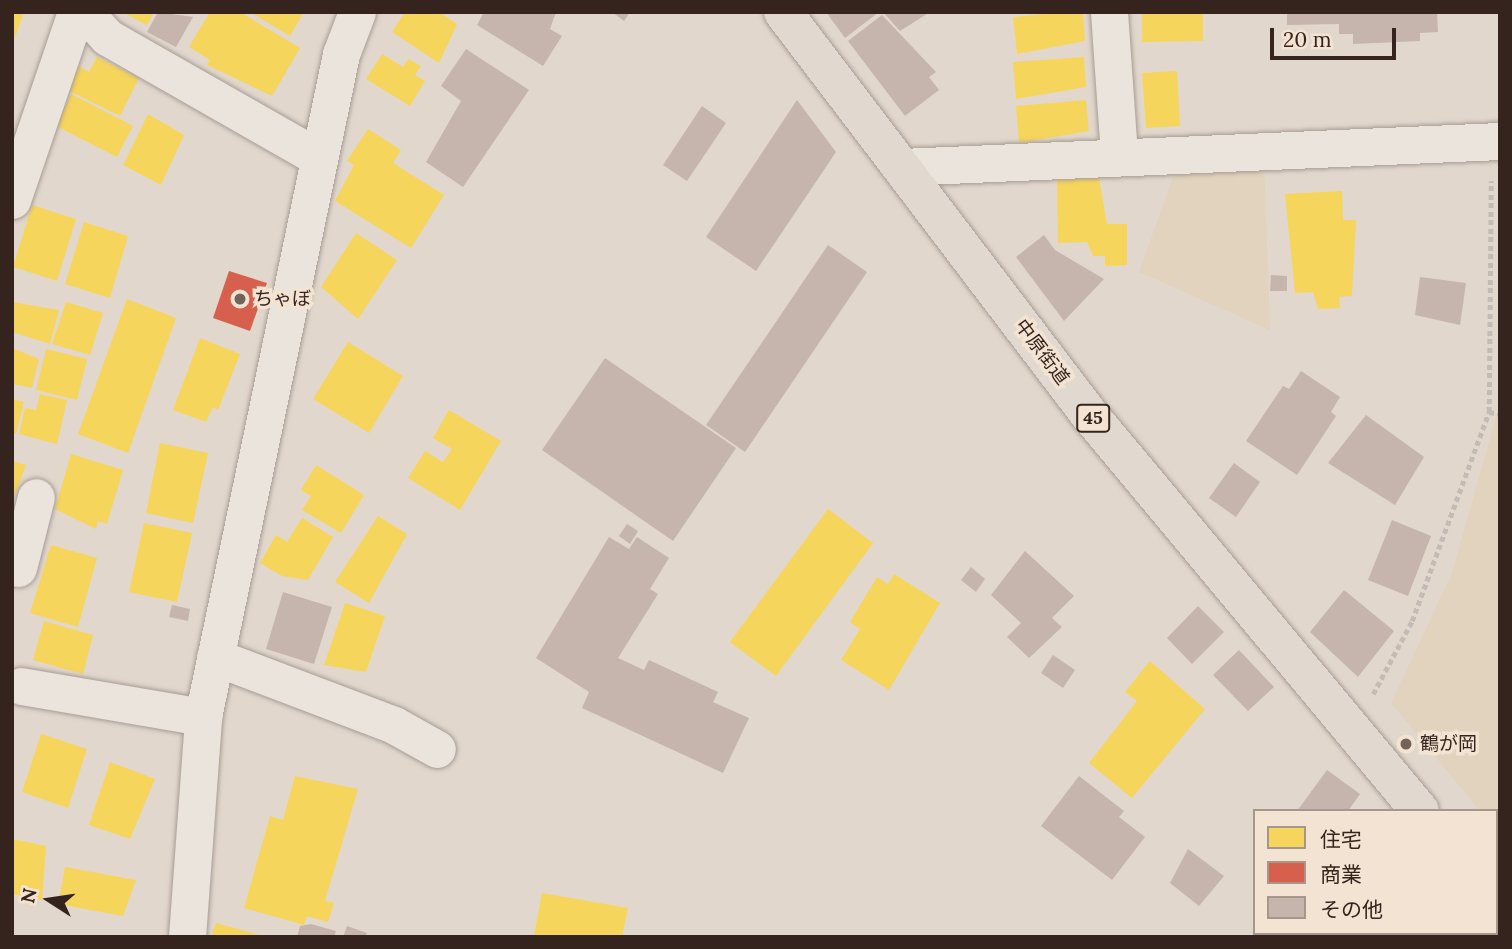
<!DOCTYPE html>
<meta charset="utf-8">
<style>
body{margin:0}
#map{position:relative;width:1512px;height:949px;overflow:hidden;background:#e2d7cc;font-family:Lora,"Noto Sans JP",serif}
div>[style]{position:absolute}
.farmland>*{inset:0;background:#e1d3bd}
.homes>*{inset:0;background:#f6d55c}
.shops>*{inset:0;background:#d6604d}
.building>*{inset:0;background:#c5b5ad}
.path>*{height:4.5px;margin-top:-2.25px;transform-origin:0;background:repeating-linear-gradient(90deg,#c3bbb4 0 5px,transparent 0 8.5px)}
.roads{filter:drop-shadow(0 0 2px #a79d95) drop-shadow(0 0 2px #a79d95)}
.street>*{height:37px;margin:-18.5px;padding:0 18.5px;transform-origin:18.5px;border-radius:18.5px;background:#eae4dd}
.primary>*{height:38px;margin:-19px;padding:0 19px;transform-origin:19px;border-radius:19px;background:#e1d8cf}
.dots>*{width:19px;height:19px;translate:-50% -50%;box-sizing:border-box;border:4px solid #f3e3d2;border-radius:50%}
span{translate:-50% -50%;white-space:nowrap;text-align:center;line-height:1.15;-webkit-text-stroke:7px #f3e3d2;paint-order:stroke}
.shield-label span{padding:2px 5px;background:#f3e3d2;border:2px solid;border-radius:5px;-webkit-text-stroke-width:0}
.shield-label{font-size:18px;color:#35241e;font-weight:700}
.poi-label{font-size:19px;color:#35241e}
.left{translate:0 -50%;text-align:left}
.street-label{font-size:19px;color:#35241e}
.frame{position:absolute;inset:0;border:14px solid #35241e;pointer-events:none}
.legend{position:absolute;left:1253px;top:809px;width:245px;height:126px;box-sizing:border-box;background:#f3e3d2;border:2px solid #a7978a;margin:0;padding:9px 12px;list-style:none;font-size:21px;color:#35241e}
.legend li{display:flex;align-items:center;gap:14px;height:35px}
.legend b{width:35px;border:2px solid #a7978a}
.north{position:absolute;left:14px;top:865px;width:70px;height:70px;-webkit-text-stroke:5px #f3e3d2;paint-order:stroke;rotate:282deg;font-size:19px;font-weight:700;line-height:28px;text-align:center;color:#35241e}
.north::after{content:'';display:block;margin:auto;width:24px;height:32px;background:#35241e;clip-path:polygon(50% 0,100% 100%,50% 72%,0 100%)}
.scale{position:absolute;left:1270px;top:28px;width:126px;height:32px;box-sizing:border-box;border:4px solid #35241e;border-top:0;padding-left:9px;font-size:21px;line-height:24px;white-space:nowrap;color:#35241e;-webkit-text-stroke:5px #f3e3d2;paint-order:stroke}
</style>
<div id="map">
<div class="farmland">
<i style="clip-path:polygon(1264px 162px,1270px 330px,1139px 272px,1177px 166px)"></i>
<i style="clip-path:polygon(1500px 403px,1500px 834px,1496px 811px,1480px 811px,1391px 703px,1452px 573px)"></i>
</div>
<div class="homes">
<i style="clip-path:polygon(12px 12px,24px 12px,13px 43px,12px 43px)"></i>
<i style="clip-path:polygon(122px 12px,154px 12px,147px 25px)"></i>
<i style="clip-path:polygon(210px 12px,240px 12px,300px 48px,272px 96px,207px 65px,210px 60px,189px 47px)"></i>
<i style="clip-path:polygon(250px 12px,304px 12px,290px 36px)"></i>
<i style="clip-path:polygon(405px 12px,439px 12px,457px 24px,439px 63px,392px 32px)"></i>
<i style="clip-path:polygon(1065px 12px,1083px 12px,1085px 41px,1017px 54px,1013px 17px)"></i>
<i style="clip-path:polygon(1142px 12px,1203px 12px,1203px 41px,1142px 42px)"></i>
<i style="clip-path:polygon(382px 54px,403px 67px,408px 59px,421px 66px,415px 75px,425px 81px,410px 106px,366px 79px)"></i>
<i style="clip-path:polygon(97px 57px,139px 78px,120px 116px,67px 90px,79px 66px,89px 72px)"></i>
<i style="clip-path:polygon(1084px 57px,1086px 87px,1016px 99px,1013px 62px)"></i>
<i style="clip-path:polygon(1177px 71px,1180px 126px,1146px 128px,1142px 73px)"></i>
<i style="clip-path:polygon(71px 94px,133px 126px,117px 157px,56px 126px)"></i>
<i style="clip-path:polygon(1086px 100px,1089px 131px,1019px 143px,1016px 106px)"></i>
<i style="clip-path:polygon(148px 114px,184px 135px,161px 185px,123px 165px)"></i>
<i style="clip-path:polygon(368px 129px,401px 150px,393px 163px,444px 195px,411px 248px,335px 201px,354px 165px,347px 161px)"></i>
<i style="clip-path:polygon(1099px 178px,1107px 224px,1127px 224px,1127px 265px,1105px 266px,1105px 256px,1093px 256px,1087px 242px,1058px 243px,1057px 179px)"></i>
<i style="clip-path:polygon(1342px 191px,1343px 220px,1356px 220px,1352px 296px,1339px 297px,1340px 308px,1318px 309px,1313px 292px,1295px 293px,1285px 194px)"></i>
<i style="clip-path:polygon(32px 205px,76px 219px,57px 281px,13px 267px)"></i>
<i style="clip-path:polygon(84px 222px,128px 236px,110px 298px,65px 284px)"></i>
<i style="clip-path:polygon(356px 233px,397px 260px,358px 319px,321px 287px)"></i>
<i style="clip-path:polygon(127px 299px,176px 318px,128px 453px,78px 434px)"></i>
<i style="clip-path:polygon(12px 302px,59px 310px,50px 344px,12px 332px)"></i>
<i style="clip-path:polygon(66px 302px,103px 313px,90px 355px,52px 344px)"></i>
<i style="clip-path:polygon(200px 338px,240px 354px,218px 410px,213px 407px,206px 422px,173px 410px)"></i>
<i style="clip-path:polygon(348px 342px,403px 376px,369px 433px,313px 399px)"></i>
<i style="clip-path:polygon(12px 348px,39px 359px,32px 388px,12px 384px)"></i>
<i style="clip-path:polygon(46px 349px,87px 359px,77px 400px,36px 390px)"></i>
<i style="clip-path:polygon(40px 394px,67px 400px,57px 444px,19px 434px,25px 408px,36px 410px)"></i>
<i style="clip-path:polygon(12px 399px,24px 402px,16px 434px,12px 433px)"></i>
<i style="clip-path:polygon(449px 410px,501px 441px,460px 510px,408px 478px,425px 451px,443px 462px,452px 449px,433px 438px)"></i>
<i style="clip-path:polygon(160px 443px,208px 453px,193px 523px,146px 513px)"></i>
<i style="clip-path:polygon(71px 454px,123px 470px,107px 524px,98px 521px,96px 529px,55px 509px)"></i>
<i style="clip-path:polygon(12px 461px,26px 465px,14px 498px,12px 498px)"></i>
<i style="clip-path:polygon(316px 465px,364px 495px,341px 533px,302px 510px,311px 496px,301px 490px)"></i>
<i style="clip-path:polygon(828px 509px,873px 543px,776px 676px,730px 642px)"></i>
<i style="clip-path:polygon(378px 516px,407px 534px,369px 603px,335px 582px)"></i>
<i style="clip-path:polygon(302px 518px,333px 537px,308px 580px,282px 576px,260px 563px,276px 535px,287px 542px)"></i>
<i style="clip-path:polygon(144px 523px,192px 533px,177px 602px,129px 592px)"></i>
<i style="clip-path:polygon(51px 545px,97px 558px,78px 627px,30px 613px)"></i>
<i style="clip-path:polygon(894px 574px,940px 603px,889px 690px,841px 660px,860px 629px,850px 622px,877px 577px,888px 584px)"></i>
<i style="clip-path:polygon(345px 603px,385px 616px,366px 672px,324px 665px)"></i>
<i style="clip-path:polygon(44px 621px,93px 635px,83px 674px,33px 660px)"></i>
<i style="clip-path:polygon(1150px 661px,1205px 709px,1132px 798px,1089px 763px,1137px 701px,1125px 692px)"></i>
<i style="clip-path:polygon(41px 734px,87px 749px,68px 808px,22px 792px)"></i>
<i style="clip-path:polygon(110px 762px,155px 779px,130px 839px,89px 825px)"></i>
<i style="clip-path:polygon(295px 776px,358px 789px,325px 901px,334px 903px,328px 922px,307px 916px,304px 925px,244px 908px,270px 816px,283px 820px)"></i>
<i style="clip-path:polygon(12px 839px,46px 846px,42px 900px,12px 894px)"></i>
<i style="clip-path:polygon(65px 867px,136px 880px,123px 916px,58px 904px)"></i>
<i style="clip-path:polygon(542px 893px,628px 908px,622px 937px,534px 936px)"></i>
<i style="clip-path:polygon(216px 923px,263px 936px,263px 937px,211px 937px)"></i>
</div>
<div class="shops">
<i style="clip-path:polygon(229px 271px,267px 283px,250px 331px,213px 318px)"></i>
</div>
<div class="building">
<i style="clip-path:polygon(158px 12px,193px 17px,176px 47px,147px 32px)"></i>
<i style="clip-path:polygon(484px 12px,556px 12px,550px 29px,562px 36px,543px 66px,477px 25px)"></i>
<i style="clip-path:polygon(612px 12px,630px 12px,624px 21px)"></i>
<i style="clip-path:polygon(826px 12px,879px 12px,845px 38px)"></i>
<i style="clip-path:polygon(883px 12px,930px 12px,900px 31px)"></i>
<i style="clip-path:polygon(1287px 12px,1437px 12px,1438px 32px,1420px 33px,1420px 41px,1353px 44px,1353px 34px,1339px 34px,1339px 24px,1287px 25px)"></i>
<i style="clip-path:polygon(882px 15px,936px 72px,929px 77px,939px 90px,905px 116px,848px 41px)"></i>
<i style="clip-path:polygon(466px 49px,529px 90px,463px 187px,426px 162px,461px 101px,441px 86px)"></i>
<i style="clip-path:polygon(797px 100px,836px 152px,756px 271px,706px 237px)"></i>
<i style="clip-path:polygon(702px 106px,726px 123px,687px 181px,663px 165px)"></i>
<i style="clip-path:polygon(1044px 235px,1055px 250px,1104px 279px,1064px 321px,1016px 257px)"></i>
<i style="clip-path:polygon(828px 245px,867px 272px,745px 452px,706px 425px)"></i>
<i style="clip-path:polygon(1271px 275px,1287px 276px,1287px 291px,1270px 291px)"></i>
<i style="clip-path:polygon(1420px 277px,1466px 283px,1460px 325px,1415px 315px)"></i>
<i style="clip-path:polygon(605px 358px,736px 448px,673px 541px,542px 450px)"></i>
<i style="clip-path:polygon(1301px 371px,1340px 397px,1331px 412px,1336px 416px,1297px 475px,1246px 441px,1283px 386px,1289px 389px)"></i>
<i style="clip-path:polygon(1366px 415px,1424px 457px,1395px 505px,1328px 463px)"></i>
<i style="clip-path:polygon(1234px 463px,1260px 482px,1236px 517px,1209px 498px)"></i>
<i style="clip-path:polygon(1392px 520px,1431px 536px,1408px 596px,1368px 580px)"></i>
<i style="clip-path:polygon(627px 524px,638px 531px,630px 544px,619px 536px)"></i>
<i style="clip-path:polygon(609px 537px,629px 549px,637px 537px,669px 558px,650px 589px,658px 594px,618px 658px,644px 670px,649px 660px,718px 692px,713px 702px,749px 718px,723px 773px,582px 708px,589px 692px,536px 658px)"></i>
<i style="clip-path:polygon(1025px 551px,1074px 596px,1052px 618px,1062px 627px,1029px 658px,1007px 637px,1021px 623px,991px 595px)"></i>
<i style="clip-path:polygon(971px 567px,985px 579px,976px 592px,961px 580px)"></i>
<i style="clip-path:polygon(1344px 590px,1394px 631px,1358px 677px,1310px 632px)"></i>
<i style="clip-path:polygon(283px 592px,332px 607px,314px 664px,266px 649px)"></i>
<i style="clip-path:polygon(172px 605px,190px 609px,188px 621px,169px 617px)"></i>
<i style="clip-path:polygon(1198px 606px,1224px 632px,1192px 664px,1167px 638px)"></i>
<i style="clip-path:polygon(1239px 650px,1274px 687px,1248px 711px,1213px 675px)"></i>
<i style="clip-path:polygon(1053px 655px,1075px 670px,1063px 688px,1041px 673px)"></i>
<i style="clip-path:polygon(1327px 770px,1360px 794px,1348px 811px,1297px 811px)"></i>
<i style="clip-path:polygon(1079px 776px,1124px 811px,1119px 817px,1145px 837px,1112px 880px,1041px 826px)"></i>
<i style="clip-path:polygon(1188px 849px,1224px 876px,1199px 906px,1170px 883px)"></i>
<i style="clip-path:polygon(311px 924px,336px 931px,334px 937px,297px 937px,300px 926px)"></i>
<i style="clip-path:polygon(347px 926px,367px 933px,365px 937px,343px 937px)"></i>
<i style="clip-path:polygon(1294px 933px,1317px 933px,1323px 937px,1292px 937px)"></i>
<i style="clip-path:polygon(1321px 933px,1364px 933px,1362px 937px)"></i>
<i style="clip-path:polygon(1456px 933px,1475px 933px,1479px 937px,1453px 937px)"></i>
</div>
<div class="path">
<i style="left:1489px;top:412px;width:11px;rotate:10deg"></i>
<i style="left:1373px;top:694px;width:83px;rotate:-61.9deg"></i>
<i style="left:1412px;top:621px;width:223px;rotate:-69.8deg"></i>
<i style="left:1489px;top:412px;width:231px;rotate:-89.5deg"></i>
</div>
<div class="roads">
<div class="street">
<i style="left:84px;top:12px;width:34px;rotate:47deg"></i>
<i style="left:107px;top:37px;width:244px;rotate:29.7deg"></i>
<i style="left:1109px;top:12px;width:144px;rotate:86deg"></i>
<i style="left:902px;top:167px;width:599px;rotate:-2.49deg"></i>
<i style="left:12px;top:200px;width:199px;rotate:-71.2deg"></i>
<i style="left:18px;top:568px;width:73px;rotate:-75.8deg"></i>
<i style="left:215px;top:657px;width:191px;rotate:20.8deg"></i>
<i style="left:394px;top:725px;width:49px;rotate:29.2deg"></i>
<i style="left:21px;top:686px;width:185px;rotate:9.7deg"></i>
<i style="left:187px;top:937px;width:221px;rotate:-85.8deg"></i>
<i style="left:203px;top:717px;width:677px;rotate:-78.24deg"></i>
<i style="left:341px;top:54px;width:45px;rotate:-69.1deg"></i>
</div>
<div class="primary">
<i style="left:783px;top:12px;width:504px;rotate:52.74deg"></i>
<i style="left:1088px;top:413px;width:518px;rotate:50.17deg"></i>
<i style="left:1496px;top:911px;width:6px;rotate:51deg"></i>
</div>
</div>
<div class="dots">
<i style="left:240px;top:299px;background:#72635b"></i>
<i style="left:1406px;top:744px;background:#72635b"></i>
</div>
<div class="shield-label">
<span style="left:1093px;top:418px">45</span>
</div>
<div class="poi-label">
<span class="left" style="left:254px;top:299px">ちゃぼ</span>
<span class="left" style="left:1420px;top:744px">鶴が岡</span>
</div>
<div class="street-label">
<span style="left:1042px;top:352px;rotate:53deg">中原街道</span>
</div>
<div class="frame"></div>
<ul class="legend">
<li><b style="height:19px;background:#f6d55c"></b>住宅</li>
<li><b style="height:19px;background:#d6604d"></b>商業</li>
<li><b style="height:19px;background:#c5b5ad"></b>その他</li>
</ul>
<div class="north">N</div>
<div class="scale">20 m</div>
</div>
